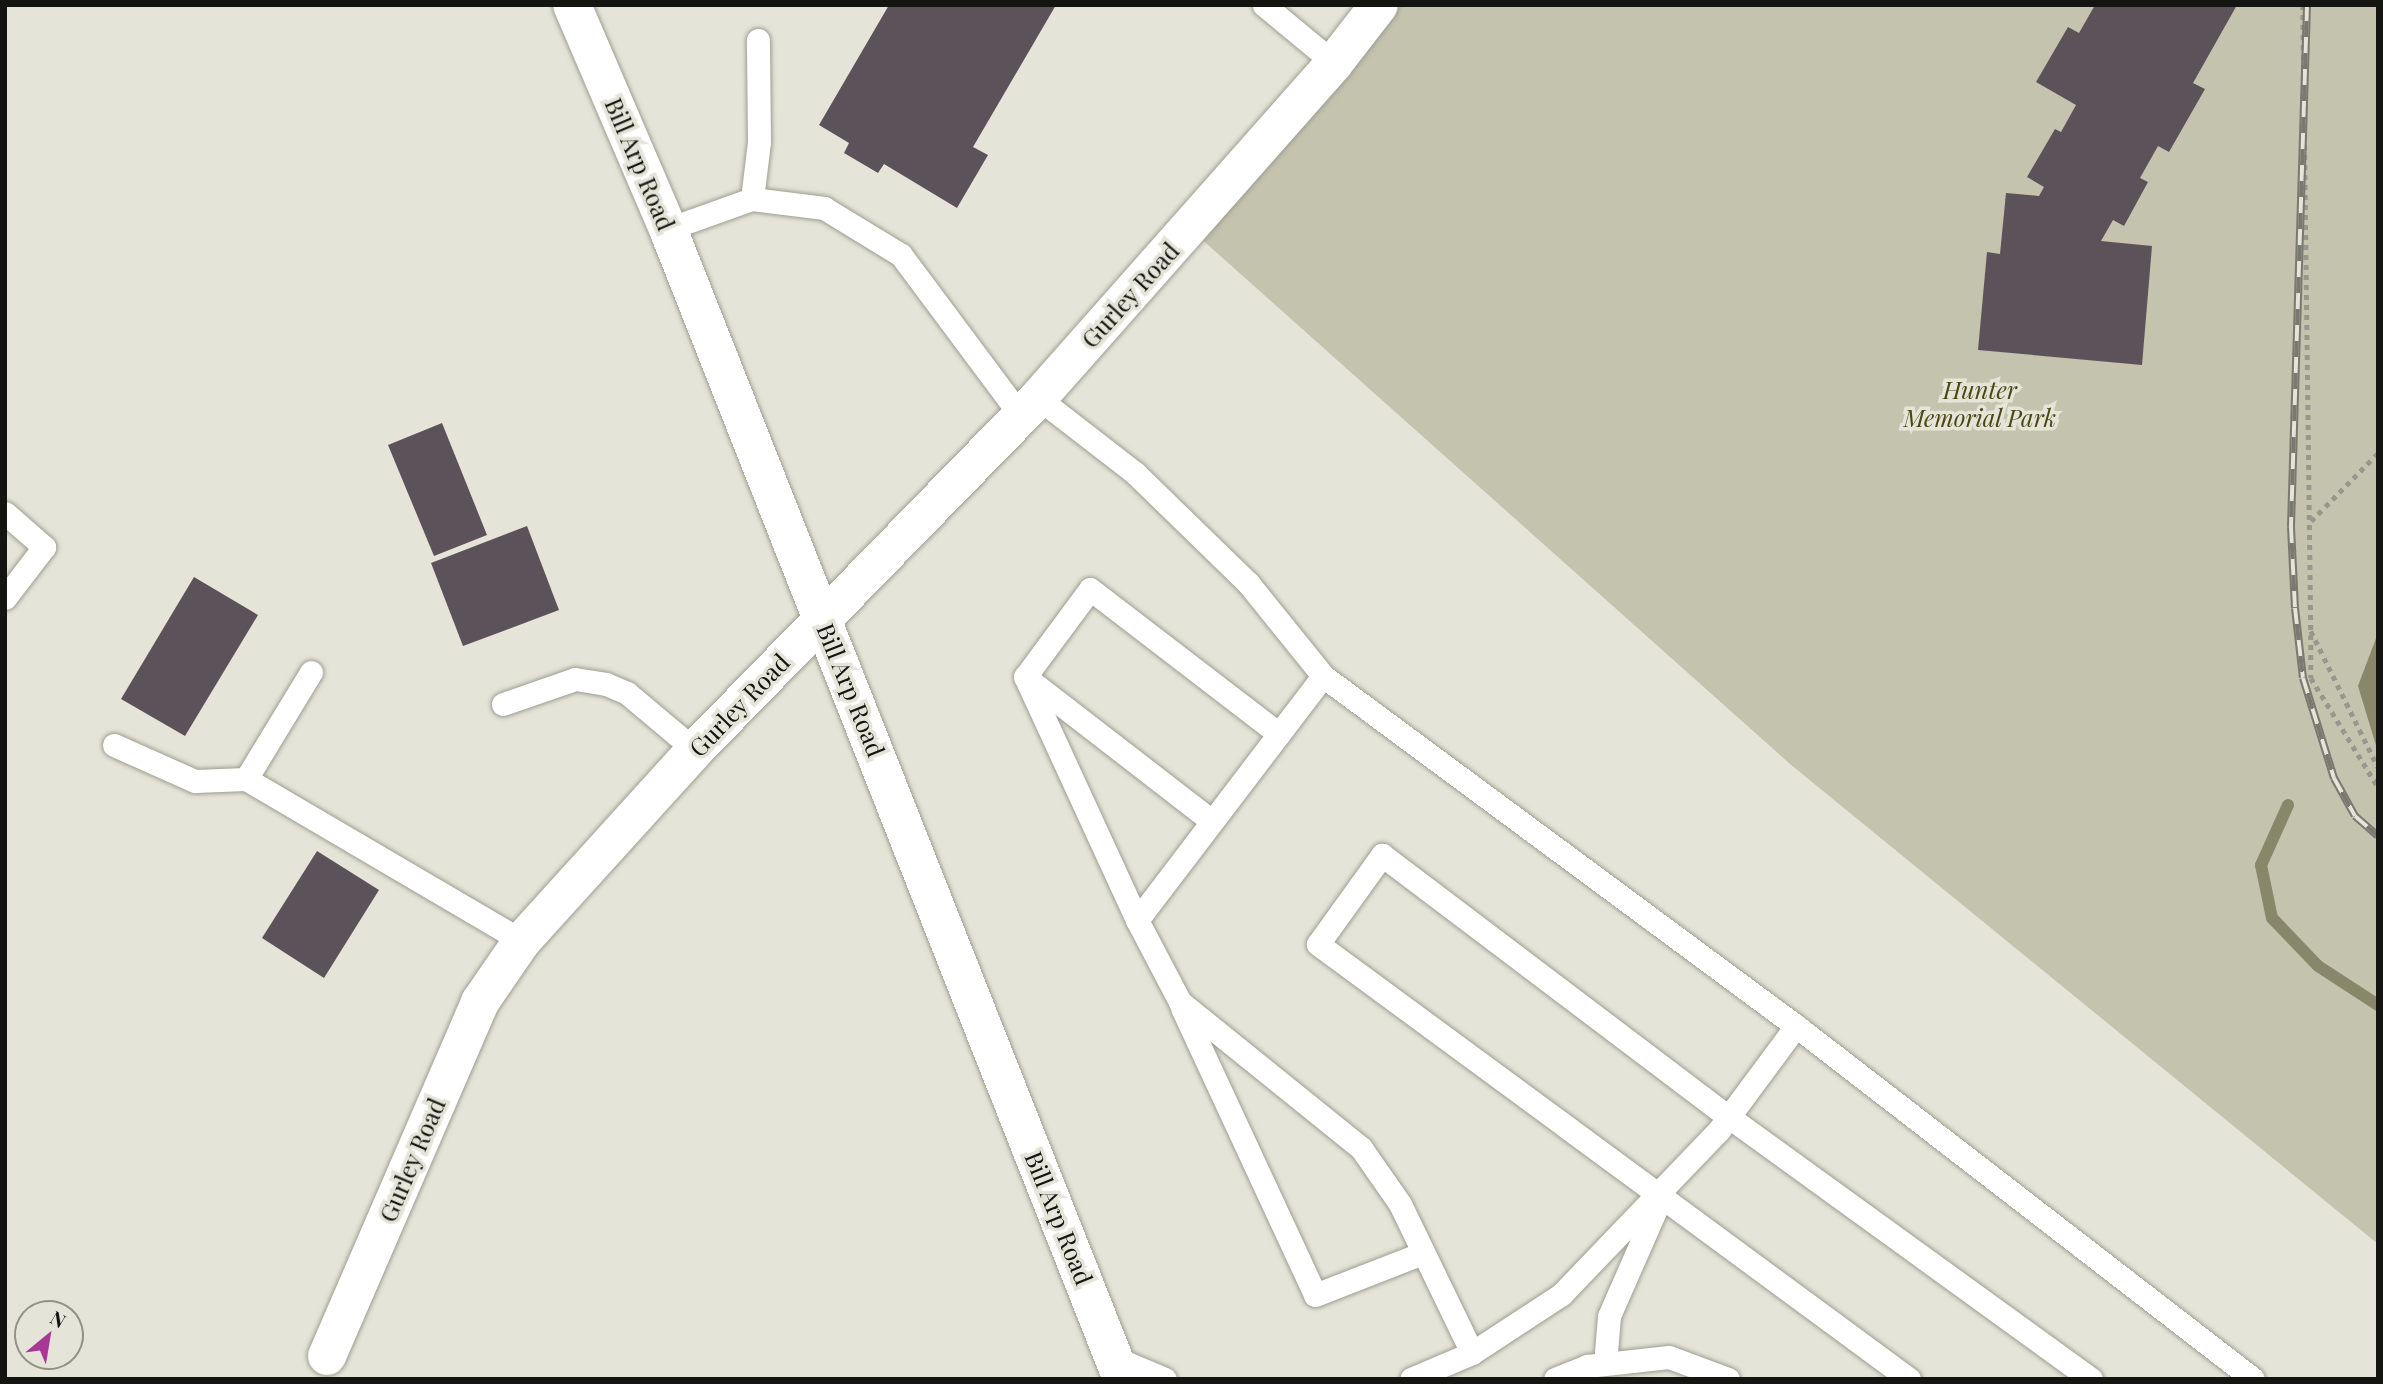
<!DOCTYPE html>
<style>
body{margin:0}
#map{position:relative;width:2383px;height:1384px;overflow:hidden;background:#e5e4d8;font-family:"Playfair Display",serif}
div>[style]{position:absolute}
.green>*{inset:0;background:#c3c3ae}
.water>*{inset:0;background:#88876a}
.stream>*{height:12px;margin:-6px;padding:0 6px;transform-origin:6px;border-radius:6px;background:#88876a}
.building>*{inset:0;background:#5c535a}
.path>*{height:4.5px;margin-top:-2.25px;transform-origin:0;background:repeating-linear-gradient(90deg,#98978e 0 5px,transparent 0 10px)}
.roads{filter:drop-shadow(0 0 2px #9d9d91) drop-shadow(0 0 2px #9d9d91)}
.lane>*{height:23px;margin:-11.5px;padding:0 11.5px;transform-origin:11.5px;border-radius:11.5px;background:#fff}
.street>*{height:38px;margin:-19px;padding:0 19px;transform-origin:19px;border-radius:19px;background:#fff}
.secondary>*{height:38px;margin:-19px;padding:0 19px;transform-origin:19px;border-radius:19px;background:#fff}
.rail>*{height:8px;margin-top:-4px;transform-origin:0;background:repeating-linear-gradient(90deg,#e5e4d8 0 16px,#7a7971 0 32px);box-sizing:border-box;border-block:2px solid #7a7971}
span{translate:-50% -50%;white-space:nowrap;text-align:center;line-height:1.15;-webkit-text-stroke:7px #e5e4d8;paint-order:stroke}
.street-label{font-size:24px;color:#141410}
.park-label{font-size:24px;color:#4b4713;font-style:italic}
.frame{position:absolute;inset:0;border:7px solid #141410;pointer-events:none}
.north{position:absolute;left:14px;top:1300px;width:70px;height:70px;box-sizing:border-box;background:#e5e4d8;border:2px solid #919188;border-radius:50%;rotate:30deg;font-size:19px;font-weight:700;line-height:28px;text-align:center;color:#141410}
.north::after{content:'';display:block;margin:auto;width:24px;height:32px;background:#a83896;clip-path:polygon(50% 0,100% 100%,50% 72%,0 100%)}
</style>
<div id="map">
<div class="green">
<i style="clip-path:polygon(1397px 5px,2378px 5px,2378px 1244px,1790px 764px,1189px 228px)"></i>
</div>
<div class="water">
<i style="clip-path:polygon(2378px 633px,2378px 752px,2358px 686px)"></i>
</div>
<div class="stream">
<i style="left:2288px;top:805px;width:66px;rotate:114.2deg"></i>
<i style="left:2261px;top:865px;width:54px;rotate:78.3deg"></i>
<i style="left:2272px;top:918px;width:66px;rotate:46.2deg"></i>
<i style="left:2318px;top:966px;width:72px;rotate:33deg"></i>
</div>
<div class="building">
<i style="clip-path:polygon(889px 5px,1056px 5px,973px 147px,988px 155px,957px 208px,884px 164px,878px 173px,844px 153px,849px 143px,819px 125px)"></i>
<i style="clip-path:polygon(2095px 5px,2237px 5px,2193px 83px,2205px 89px,2169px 152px,2158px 146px,2140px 178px,2148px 182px,2124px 226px,2113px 220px,2101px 241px,2152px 246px,2142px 365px,1978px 350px,1987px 252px,2000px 254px,2006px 193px,2039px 196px,2044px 187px,2027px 177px,2055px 129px,2061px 132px,2076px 105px,2036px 82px,2068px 27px,2079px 33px)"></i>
<i style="clip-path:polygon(442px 423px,487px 535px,434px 556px,388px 445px)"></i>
<i style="clip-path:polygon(527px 526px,559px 610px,463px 646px,431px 563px)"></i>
<i style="clip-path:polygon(194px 577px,258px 615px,185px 736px,121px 699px)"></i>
<i style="clip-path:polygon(317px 851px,379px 890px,324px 978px,262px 938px)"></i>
</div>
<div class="path">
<i style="left:2303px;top:5px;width:626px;rotate:89.27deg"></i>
<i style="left:2311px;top:631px;width:152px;rotate:63.8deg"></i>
<i style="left:2311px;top:521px;width:95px;rotate:-45.4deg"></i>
<i style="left:2311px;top:635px;width:43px;rotate:90deg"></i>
<i style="left:2311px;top:678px;width:128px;rotate:58.4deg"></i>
</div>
<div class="roads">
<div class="lane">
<i style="left:1264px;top:5px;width:91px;rotate:39.6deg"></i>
<i style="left:752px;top:199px;width:73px;rotate:7.1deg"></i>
<i style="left:824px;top:208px;width:90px;rotate:31.4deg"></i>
<i style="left:901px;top:255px;width:201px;rotate:53.3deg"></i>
<i style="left:668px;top:229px;width:89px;rotate:-19.7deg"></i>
<i style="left:752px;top:199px;width:57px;rotate:-83deg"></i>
<i style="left:759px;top:142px;width:102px;rotate:-90.6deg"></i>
<i style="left:1038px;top:398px;width:123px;rotate:37.7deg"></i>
<i style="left:1135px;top:473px;width:158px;rotate:44.2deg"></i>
<i style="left:1248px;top:583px;width:119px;rotate:51.1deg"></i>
<i style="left:1323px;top:676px;width:588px;rotate:36.5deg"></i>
<i style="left:1796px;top:1026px;width:129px;rotate:126.5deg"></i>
<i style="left:1719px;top:1130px;width:227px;rotate:133.8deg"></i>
<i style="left:1562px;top:1294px;width:108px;rotate:146.8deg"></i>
<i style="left:1472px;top:1353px;width:66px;rotate:156.9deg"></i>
<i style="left:5px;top:513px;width:52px;rotate:41.1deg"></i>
<i style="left:44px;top:547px;width:64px;rotate:127.4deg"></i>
<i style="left:1323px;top:676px;width:307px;rotate:127.3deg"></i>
<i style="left:1137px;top:920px;width:93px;rotate:62.3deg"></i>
<i style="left:1180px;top:1002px;width:233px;rotate:38.9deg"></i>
<i style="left:1361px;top:1148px;width:68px;rotate:55.1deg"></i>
<i style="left:1400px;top:1204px;width:165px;rotate:64.2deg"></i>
<i style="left:1028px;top:679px;width:232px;rotate:37.7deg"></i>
<i style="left:503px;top:704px;width:76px;rotate:-19.1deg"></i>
<i style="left:575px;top:679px;width:31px;rotate:9deg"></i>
<i style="left:606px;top:684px;width:23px;rotate:23deg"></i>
<i style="left:627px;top:693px;width:89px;rotate:40deg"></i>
<i style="left:114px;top:745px;width:89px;rotate:24deg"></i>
<i style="left:195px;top:781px;width:51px;rotate:-2.2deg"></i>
<i style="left:246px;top:779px;width:320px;rotate:30.4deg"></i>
<i style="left:246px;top:779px;width:125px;rotate:-58.7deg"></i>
<i style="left:1137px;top:920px;width:268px;rotate:-114.7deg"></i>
<i style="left:1025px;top:677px;width:109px;rotate:-53.5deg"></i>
<i style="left:1090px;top:589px;width:238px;rotate:37.5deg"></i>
<i style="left:1182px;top:1008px;width:316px;rotate:65.1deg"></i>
<i style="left:1315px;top:1295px;width:116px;rotate:-21.3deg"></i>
<i style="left:1796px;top:1026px;width:577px;rotate:37.68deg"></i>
<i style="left:1113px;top:1357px;width:56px;rotate:22.9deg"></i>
<i style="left:1605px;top:1364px;width:48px;rotate:-85.2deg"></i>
<i style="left:1609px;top:1316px;width:117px;rotate:-66.3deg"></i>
<i style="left:1555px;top:1379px;width:35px;rotate:-22deg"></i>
<i style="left:1587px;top:1366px;width:82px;rotate:-6.3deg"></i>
<i style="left:1669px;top:1357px;width:63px;rotate:20.4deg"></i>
<i style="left:1909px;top:1379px;width:734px;rotate:-143.65deg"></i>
<i style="left:1318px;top:944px;width:110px;rotate:-54.3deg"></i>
<i style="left:1382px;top:855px;width:435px;rotate:37.1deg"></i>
<i style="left:1729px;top:1117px;width:447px;rotate:35.9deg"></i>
</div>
<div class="street">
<i style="left:327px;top:1356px;width:386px;rotate:-66.6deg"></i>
<i style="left:480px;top:1002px;width:74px;rotate:-55.5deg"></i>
<i style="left:522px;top:941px;width:258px;rotate:-47.8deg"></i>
<i style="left:695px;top:750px;width:491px;rotate:-45.7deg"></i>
<i style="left:1038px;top:398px;width:447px;rotate:-48.5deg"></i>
<i style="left:1334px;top:63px;width:73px;rotate:-52.2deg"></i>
</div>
<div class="secondary">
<i style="left:572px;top:5px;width:244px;rotate:66.8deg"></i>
<i style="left:668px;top:229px;width:1236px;rotate:68.46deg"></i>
</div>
</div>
<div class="rail">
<i style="left:2307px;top:5px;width:522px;rotate:91.76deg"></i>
<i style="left:2291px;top:527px;width:81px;rotate:87.2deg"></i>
<i style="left:2295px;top:608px;width:70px;rotate:83.5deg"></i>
<i style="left:2303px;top:678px;width:105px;rotate:72.8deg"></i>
<i style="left:2334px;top:778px;width:43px;rotate:61.1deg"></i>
<i style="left:2355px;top:816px;width:30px;rotate:41deg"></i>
</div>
<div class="street-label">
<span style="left:640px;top:164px;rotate:67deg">Bill Arp Road</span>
<span style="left:1130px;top:295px;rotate:-48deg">Gurley Road</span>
<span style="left:851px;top:690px;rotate:68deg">Bill Arp Road</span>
<span style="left:739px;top:705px;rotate:-46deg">Gurley Road</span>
<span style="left:412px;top:1160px;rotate:-67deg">Gurley Road</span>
<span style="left:1059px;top:1218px;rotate:68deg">Bill Arp Road</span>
</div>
<div class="park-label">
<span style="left:1980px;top:404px">Hunter<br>Memorial Park</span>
</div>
<div class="frame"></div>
<div class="north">N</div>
</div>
